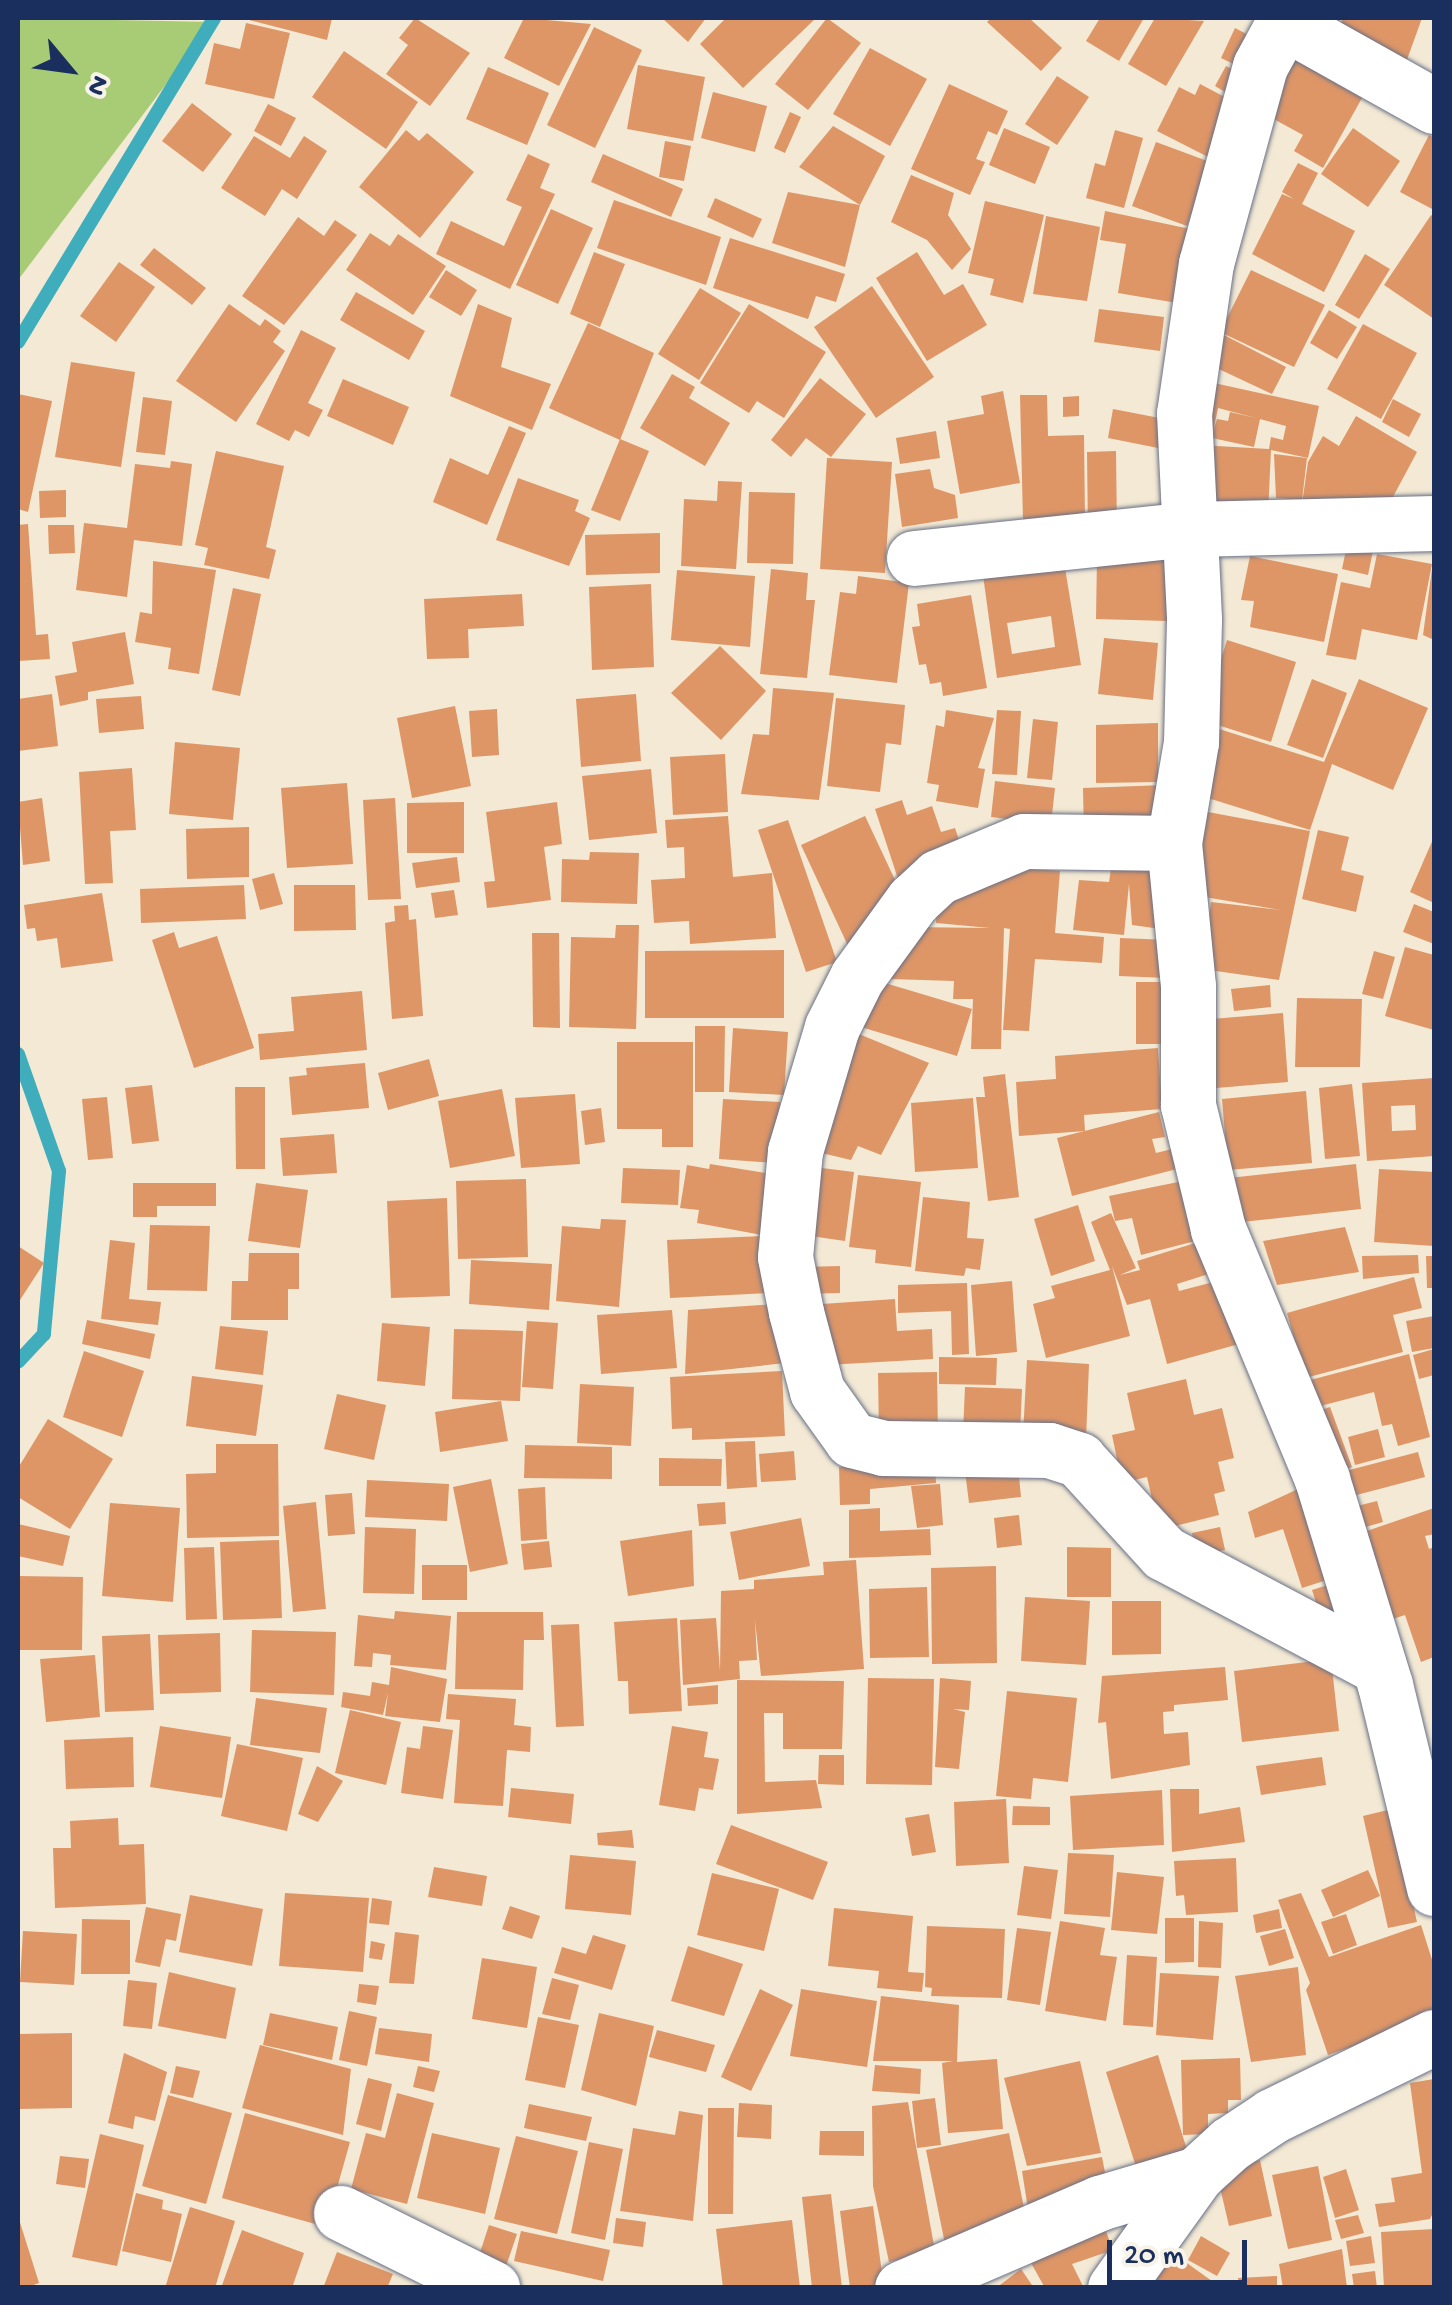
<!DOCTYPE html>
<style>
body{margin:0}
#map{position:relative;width:1452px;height:2305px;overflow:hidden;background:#f3e9d4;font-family:"Gochi Hand",sans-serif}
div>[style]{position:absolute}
.green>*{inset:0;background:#a8cc75}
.stream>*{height:14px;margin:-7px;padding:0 7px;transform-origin:7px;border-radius:7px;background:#40adbd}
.building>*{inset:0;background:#de9667}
.roads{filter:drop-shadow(0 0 2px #677087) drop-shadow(0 0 2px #677087)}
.minor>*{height:55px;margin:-27.5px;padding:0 27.5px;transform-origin:27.5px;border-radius:27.5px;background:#fff}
.tertiary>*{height:55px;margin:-27.5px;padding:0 27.5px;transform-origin:27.5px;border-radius:27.5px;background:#fff}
span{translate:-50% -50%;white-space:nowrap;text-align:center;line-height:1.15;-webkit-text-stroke:10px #f7f3e8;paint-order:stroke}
.frame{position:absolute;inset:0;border:20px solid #1b2f5e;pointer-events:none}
.north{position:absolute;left:20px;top:20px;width:100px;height:100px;-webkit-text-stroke:8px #f7f3e8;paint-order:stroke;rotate:119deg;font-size:28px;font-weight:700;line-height:40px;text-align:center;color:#1b2f5e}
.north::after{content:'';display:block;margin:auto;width:35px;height:45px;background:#1b2f5e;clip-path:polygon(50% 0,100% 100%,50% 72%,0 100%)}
.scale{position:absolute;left:1107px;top:2240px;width:140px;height:45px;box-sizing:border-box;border:5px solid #1b2f5e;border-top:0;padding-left:12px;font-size:30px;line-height:35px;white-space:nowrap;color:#1b2f5e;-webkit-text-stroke:8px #f7f3e8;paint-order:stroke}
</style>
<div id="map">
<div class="green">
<i style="clip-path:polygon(18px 18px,213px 22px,18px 280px)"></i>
</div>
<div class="stream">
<i style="left:18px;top:342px;width:379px;rotate:-58.8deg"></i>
<i style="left:18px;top:1054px;width:124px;rotate:70.7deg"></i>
<i style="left:59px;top:1171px;width:164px;rotate:95.3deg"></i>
<i style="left:44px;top:1334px;width:38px;rotate:133deg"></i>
</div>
<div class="building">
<i style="clip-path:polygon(241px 18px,332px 18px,327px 40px)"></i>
<i style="clip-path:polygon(415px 18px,470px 53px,430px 106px,386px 74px,408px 45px,399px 38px)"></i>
<i style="clip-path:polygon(524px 18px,591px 24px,559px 86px,504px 58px)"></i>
<i style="clip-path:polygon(662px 18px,706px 18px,688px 42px)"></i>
<i style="clip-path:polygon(726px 18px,816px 18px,743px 88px,700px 44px)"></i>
<i style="clip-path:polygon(827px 18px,861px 43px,808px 110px,775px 84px)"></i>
<i style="clip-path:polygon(991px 18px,1029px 18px,1062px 48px,1041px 71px,987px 22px)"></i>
<i style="clip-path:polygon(1100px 18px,1144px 18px,1119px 61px,1086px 41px)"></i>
<i style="clip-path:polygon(1155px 18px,1204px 21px,1166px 86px,1128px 64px)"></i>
<i style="clip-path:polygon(1343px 18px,1422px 18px,1404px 68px,1337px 34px)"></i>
<i style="clip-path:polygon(246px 23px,290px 33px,274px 99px,205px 84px,214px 43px,240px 49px)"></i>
<i style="clip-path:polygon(594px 27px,642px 50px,595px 148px,547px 125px)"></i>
<i style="clip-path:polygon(1235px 28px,1258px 40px,1244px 69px,1221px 58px)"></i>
<i style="clip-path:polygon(870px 48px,927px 79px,890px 146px,833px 114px)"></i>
<i style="clip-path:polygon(344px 51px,418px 102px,386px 149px,312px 97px)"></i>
<i style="clip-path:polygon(1292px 58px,1362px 98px,1323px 168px,1294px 151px,1303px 135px,1261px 112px)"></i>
<i style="clip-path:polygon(638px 65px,705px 77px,693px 141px,627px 129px)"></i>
<i style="clip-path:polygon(1226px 66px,1247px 77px,1235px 98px,1215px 86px)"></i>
<i style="clip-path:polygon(488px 67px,549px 93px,527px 145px,466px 119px)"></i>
<i style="clip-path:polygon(1057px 76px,1089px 97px,1057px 145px,1025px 124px)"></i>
<i style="clip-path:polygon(949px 84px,1008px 111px,997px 135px,988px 131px,976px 159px,985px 162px,970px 195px,911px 169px)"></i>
<i style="clip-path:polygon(1200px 84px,1242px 106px,1214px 160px,1157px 131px,1179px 87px,1195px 95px)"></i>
<i style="clip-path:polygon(713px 92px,767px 106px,755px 152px,701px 138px)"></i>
<i style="clip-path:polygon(192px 103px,232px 134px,203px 172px,162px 141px)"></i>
<i style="clip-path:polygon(268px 104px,296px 118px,281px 146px,254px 131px)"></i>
<i style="clip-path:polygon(790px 112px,801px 117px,785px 153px,774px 148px)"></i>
<i style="clip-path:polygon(833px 126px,885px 156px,860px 205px,799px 167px)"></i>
<i style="clip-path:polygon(1004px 128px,1050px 147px,1035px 184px,989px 165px)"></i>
<i style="clip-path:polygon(1353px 128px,1400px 161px,1368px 207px,1321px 174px)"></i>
<i style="clip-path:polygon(406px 130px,419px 141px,427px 133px,474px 172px,420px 238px,359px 187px)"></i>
<i style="clip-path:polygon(1115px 130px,1143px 138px,1124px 208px,1086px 198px,1095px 163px,1105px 166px)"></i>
<i style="clip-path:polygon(1429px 135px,1434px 138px,1434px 210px,1400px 192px)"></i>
<i style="clip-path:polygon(254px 136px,290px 158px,304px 136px,327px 151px,297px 199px,282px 189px,265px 216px,221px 188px)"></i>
<i style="clip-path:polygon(665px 141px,691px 146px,684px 181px,659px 177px)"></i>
<i style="clip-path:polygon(1156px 142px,1210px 162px,1187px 226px,1132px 206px)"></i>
<i style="clip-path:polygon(528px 154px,550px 164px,540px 188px,555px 194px,510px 289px,436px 254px,451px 221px,504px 246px,522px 207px,506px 200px)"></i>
<i style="clip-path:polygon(603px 154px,683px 189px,671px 217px,591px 182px)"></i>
<i style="clip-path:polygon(1298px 163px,1318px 173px,1302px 204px,1355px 231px,1324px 292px,1252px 254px,1282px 194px,1294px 199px,1282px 192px)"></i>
<i style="clip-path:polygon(911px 175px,954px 193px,948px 215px,971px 249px,952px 270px,927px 240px,891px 222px)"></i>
<i style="clip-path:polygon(788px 192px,860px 205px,845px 267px,772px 243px)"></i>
<i style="clip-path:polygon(715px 198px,762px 219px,753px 238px,707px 217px)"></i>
<i style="clip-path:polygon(614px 200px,721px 237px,706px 285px,597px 248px)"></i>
<i style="clip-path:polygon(985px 201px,1044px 215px,1023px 303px,990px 295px,994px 279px,968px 273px)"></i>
<i style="clip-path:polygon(551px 209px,593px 228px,558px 304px,516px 285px)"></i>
<i style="clip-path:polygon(1105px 211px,1195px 230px,1183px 304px,1118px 293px,1126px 244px,1100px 240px)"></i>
<i style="clip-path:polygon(1431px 215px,1434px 217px,1434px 319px,1384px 285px)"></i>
<i style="clip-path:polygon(1046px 216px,1100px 227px,1087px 301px,1033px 294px)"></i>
<i style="clip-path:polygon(298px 217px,324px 236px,335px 220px,357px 235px,284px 325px,242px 296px)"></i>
<i style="clip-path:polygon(370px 233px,390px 246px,398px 234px,446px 266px,413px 315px,346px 270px)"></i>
<i style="clip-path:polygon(730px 238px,845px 274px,836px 302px,816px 296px,808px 319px,713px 288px)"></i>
<i style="clip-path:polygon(154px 248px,206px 288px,192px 305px,140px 265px)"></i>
<i style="clip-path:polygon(594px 252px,625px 264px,600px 327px,570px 314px)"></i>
<i style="clip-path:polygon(917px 252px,944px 295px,963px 284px,987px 325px,927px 361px,876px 278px)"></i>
<i style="clip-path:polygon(1365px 254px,1390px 269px,1359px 319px,1335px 305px)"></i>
<i style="clip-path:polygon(119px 262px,155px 287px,116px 342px,80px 316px)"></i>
<i style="clip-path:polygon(446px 270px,477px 290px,461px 316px,429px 297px)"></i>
<i style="clip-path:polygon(1251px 270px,1325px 305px,1294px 367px,1220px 332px)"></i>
<i style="clip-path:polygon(872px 286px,934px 377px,876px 418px,814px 327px)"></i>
<i style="clip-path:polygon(700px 288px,741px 313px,699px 380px,658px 354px)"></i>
<i style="clip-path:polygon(356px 292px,425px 331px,409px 360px,340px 320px)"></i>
<i style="clip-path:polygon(229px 304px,260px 326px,265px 319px,281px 331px,273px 342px,285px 351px,236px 422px,176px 381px)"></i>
<i style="clip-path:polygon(478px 304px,512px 318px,501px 367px,551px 384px,532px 430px,450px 396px)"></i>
<i style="clip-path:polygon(749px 304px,826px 352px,784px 418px,757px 401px,749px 413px,700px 383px)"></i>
<i style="clip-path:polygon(1099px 309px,1164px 317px,1160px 351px,1094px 342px)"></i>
<i style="clip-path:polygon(1329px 310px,1357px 327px,1337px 359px,1310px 343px)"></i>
<i style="clip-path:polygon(588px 323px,654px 353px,620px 440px,549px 408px)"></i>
<i style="clip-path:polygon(1363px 324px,1417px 353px,1381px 419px,1327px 389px)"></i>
<i style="clip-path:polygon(301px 330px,336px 348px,308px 403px,323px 410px,309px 437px,295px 430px,289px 441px,256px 424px)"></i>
<i style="clip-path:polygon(1222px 334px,1286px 367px,1272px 394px,1206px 363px)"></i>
<i style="clip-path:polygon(71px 362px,135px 372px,121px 467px,55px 457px)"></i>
<i style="clip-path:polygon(672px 374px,695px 387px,689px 398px,730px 423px,705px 466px,640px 428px)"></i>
<i style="clip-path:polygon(820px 378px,866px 414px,831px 457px,806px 438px,791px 457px,771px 440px)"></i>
<i style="clip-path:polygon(343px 379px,409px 407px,393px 445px,327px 416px)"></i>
<i style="clip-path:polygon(1205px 381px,1319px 406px,1308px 458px,1271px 450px,1268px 515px,1196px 510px,1199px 445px,1269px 449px,1271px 437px,1283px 440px,1286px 426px,1218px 408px,1213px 432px,1217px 419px,1228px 421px,1230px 412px,1260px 419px,1254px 447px,1212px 438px)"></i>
<i style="clip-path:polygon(1003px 391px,1020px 483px,960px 494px,947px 421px,984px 414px,981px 396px)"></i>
<i style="clip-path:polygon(18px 394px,52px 401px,28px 512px,18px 509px)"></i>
<i style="clip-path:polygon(1020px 395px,1047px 395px,1048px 436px,1084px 435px,1085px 519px,1023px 521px)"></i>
<i style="clip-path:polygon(1079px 396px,1079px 416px,1063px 417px,1063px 397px)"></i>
<i style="clip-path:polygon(143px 397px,172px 401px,165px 455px,136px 452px)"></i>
<i style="clip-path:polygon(1393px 399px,1421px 414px,1409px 437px,1382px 422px)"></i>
<i style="clip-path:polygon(1113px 409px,1170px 420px,1163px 449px,1108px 438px)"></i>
<i style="clip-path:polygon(1356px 416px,1417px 452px,1379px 523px,1301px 511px,1308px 462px,1323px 436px,1339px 446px)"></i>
<i style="clip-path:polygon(509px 426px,526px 433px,487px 525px,433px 502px,450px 458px,488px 475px)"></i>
<i style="clip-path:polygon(936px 431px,940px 458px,900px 464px,896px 438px)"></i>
<i style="clip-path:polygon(620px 439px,649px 451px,620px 521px,591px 510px)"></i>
<i style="clip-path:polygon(216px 451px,284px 466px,266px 547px,276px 550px,269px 579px,204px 565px,208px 548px,195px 545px)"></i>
<i style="clip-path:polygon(1116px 451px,1117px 533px,1088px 534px,1087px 452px)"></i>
<i style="clip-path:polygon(1274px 454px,1307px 458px,1302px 500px,1276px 498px)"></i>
<i style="clip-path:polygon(827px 458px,892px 462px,885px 573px,820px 569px)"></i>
<i style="clip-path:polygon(171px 461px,192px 464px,182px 546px,134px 540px,127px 597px,76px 590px,84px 523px,127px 528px,135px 464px,170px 468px)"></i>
<i style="clip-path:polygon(930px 469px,934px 488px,955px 495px,958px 518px,902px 527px,895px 474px)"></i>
<i style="clip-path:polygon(518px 478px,579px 500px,575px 511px,590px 518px,569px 566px,496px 540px)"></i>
<i style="clip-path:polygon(718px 481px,742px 482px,736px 569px,681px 566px,684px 499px,717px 501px)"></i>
<i style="clip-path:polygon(66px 490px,66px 517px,40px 518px,39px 491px)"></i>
<i style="clip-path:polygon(749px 492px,795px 493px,793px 564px,747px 563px)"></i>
<i style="clip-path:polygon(28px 524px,36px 635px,48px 634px,50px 659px,18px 661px,18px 525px)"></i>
<i style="clip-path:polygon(48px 525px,74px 525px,75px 553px,49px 554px)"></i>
<i style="clip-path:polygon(660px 533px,660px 573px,586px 575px,585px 535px)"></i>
<i style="clip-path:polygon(1347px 545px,1373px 551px,1368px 575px,1342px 569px)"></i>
<i style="clip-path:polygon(1377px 554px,1432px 564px,1417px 640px,1362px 629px,1356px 660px,1326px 655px,1341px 582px,1370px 588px)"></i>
<i style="clip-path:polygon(1250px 556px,1338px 574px,1324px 642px,1250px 627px,1254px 601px,1241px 600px)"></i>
<i style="clip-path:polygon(1097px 557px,1169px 559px,1167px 621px,1096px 619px)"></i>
<i style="clip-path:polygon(153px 561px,216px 570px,199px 674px,168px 669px,171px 648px,135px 642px,140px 612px,152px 614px)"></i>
<i style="clip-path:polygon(evenodd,1064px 562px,1081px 665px,997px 678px,983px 575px,1064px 562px,1051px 616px,1055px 647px,1012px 654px,1007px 623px,1051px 616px)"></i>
<i style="clip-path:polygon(771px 569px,808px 573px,806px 600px,815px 600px,807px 678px,760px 674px)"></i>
<i style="clip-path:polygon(1432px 569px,1434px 570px,1434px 640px,1423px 635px)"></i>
<i style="clip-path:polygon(677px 570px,755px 576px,750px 647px,671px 640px)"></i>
<i style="clip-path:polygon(858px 576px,909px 583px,897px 683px,829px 675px,840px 592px,856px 594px)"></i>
<i style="clip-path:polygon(651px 584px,654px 667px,592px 670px,589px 587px)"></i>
<i style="clip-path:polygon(233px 588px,261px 594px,240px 696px,212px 690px)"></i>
<i style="clip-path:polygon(522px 594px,524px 626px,468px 629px,469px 658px,427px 659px,424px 599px)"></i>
<i style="clip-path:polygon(971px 595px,987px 688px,943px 696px,941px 682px,930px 684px,926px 664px,919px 665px,912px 627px,920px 626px,917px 604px)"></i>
<i style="clip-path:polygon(125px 632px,134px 684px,88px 692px,88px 700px,60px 706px,55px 676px,77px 672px,72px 642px)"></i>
<i style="clip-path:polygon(1104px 638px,1158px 643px,1153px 700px,1098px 694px)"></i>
<i style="clip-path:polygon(1227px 640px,1296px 662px,1271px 742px,1202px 720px)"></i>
<i style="clip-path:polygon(720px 646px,766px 691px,721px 740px,671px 693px)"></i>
<i style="clip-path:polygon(1312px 679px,1347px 693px,1323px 758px,1287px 745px)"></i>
<i style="clip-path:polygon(1359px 679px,1428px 708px,1393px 790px,1332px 764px,1310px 830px,1195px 794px,1216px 728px,1324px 762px)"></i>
<i style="clip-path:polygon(773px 688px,834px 693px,819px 800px,741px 794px,753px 734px,769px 735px)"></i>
<i style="clip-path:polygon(52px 694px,58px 746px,18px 751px,18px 699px)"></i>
<i style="clip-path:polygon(636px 694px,641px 761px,581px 767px,576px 699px)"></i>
<i style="clip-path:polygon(141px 696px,144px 729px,99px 733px,96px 699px)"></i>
<i style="clip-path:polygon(836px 698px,905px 705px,901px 745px,886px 743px,880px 792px,827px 786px)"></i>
<i style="clip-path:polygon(455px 706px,471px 786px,412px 798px,397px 718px)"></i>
<i style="clip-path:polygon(497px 709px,499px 755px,472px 757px,469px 711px)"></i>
<i style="clip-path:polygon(946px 710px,994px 718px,978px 768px,985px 769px,978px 808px,936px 801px,939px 785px,927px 783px,936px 725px,944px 727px)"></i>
<i style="clip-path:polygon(997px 710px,1021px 711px,1017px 775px,992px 774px)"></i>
<i style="clip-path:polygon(1033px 719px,1058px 722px,1052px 780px,1027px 778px)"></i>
<i style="clip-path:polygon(1158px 723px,1158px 782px,1096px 783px,1096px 725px)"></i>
<i style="clip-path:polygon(175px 742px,240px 748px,233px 820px,169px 814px)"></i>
<i style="clip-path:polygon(725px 754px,728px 812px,673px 815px,670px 757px)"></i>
<i style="clip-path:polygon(132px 768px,136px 830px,110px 831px,113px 883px,85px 884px,79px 772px)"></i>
<i style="clip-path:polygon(651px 769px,657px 833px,589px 840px,582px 776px)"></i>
<i style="clip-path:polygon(995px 781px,1055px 788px,1051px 824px,991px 817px)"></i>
<i style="clip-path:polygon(347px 783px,353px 864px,287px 868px,281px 788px)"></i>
<i style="clip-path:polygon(1165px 785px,1166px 833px,1084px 835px,1083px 788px)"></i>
<i style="clip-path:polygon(42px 798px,50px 861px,23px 865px,18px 802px)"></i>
<i style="clip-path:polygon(395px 798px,401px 899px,368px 900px,363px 800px)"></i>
<i style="clip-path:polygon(902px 800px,907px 815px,932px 806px,941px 832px,955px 828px,963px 852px,902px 891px,875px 809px)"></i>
<i style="clip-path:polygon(464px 802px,464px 853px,407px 853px,407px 803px)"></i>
<i style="clip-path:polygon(557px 802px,562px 844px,544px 847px,551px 900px,487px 908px,484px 882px,495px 881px,486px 812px)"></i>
<i style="clip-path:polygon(1208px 812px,1310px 831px,1279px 980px,1202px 969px,1211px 902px,1281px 910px,1193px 895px)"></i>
<i style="clip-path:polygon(728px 816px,733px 877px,772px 873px,776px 938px,690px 944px,689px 921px,654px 923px,651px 880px,685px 878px,684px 847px,667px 848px,665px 820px)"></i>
<i style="clip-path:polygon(865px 816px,903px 897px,849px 948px,801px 845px)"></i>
<i style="clip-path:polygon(788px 820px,837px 962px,806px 972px,758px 830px)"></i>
<i style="clip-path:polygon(249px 827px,249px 877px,187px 879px,186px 829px)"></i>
<i style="clip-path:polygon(1318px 830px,1349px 837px,1341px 870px,1364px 876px,1356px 912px,1302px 899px)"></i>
<i style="clip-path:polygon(1434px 837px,1434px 903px,1410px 892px)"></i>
<i style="clip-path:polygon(590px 852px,639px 853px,637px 904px,561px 902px,562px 859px,589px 860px)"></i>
<i style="clip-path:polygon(1113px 855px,1170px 862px,1161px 929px,1132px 925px,1129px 884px,1124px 935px,1073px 930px,1079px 880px,1109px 882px)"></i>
<i style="clip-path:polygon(457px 857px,460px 882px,416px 888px,412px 863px)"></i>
<i style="clip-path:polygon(984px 865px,1060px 871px,1055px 933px,1104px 937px,1102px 963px,1035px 959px,1029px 1031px,1003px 1030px,1010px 929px,1004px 928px,1001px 1049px,971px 1049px,973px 999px,953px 999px,954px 981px,890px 979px,891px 949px,907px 927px,990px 928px,936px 923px,938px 886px,982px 889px)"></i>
<i style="clip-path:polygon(274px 873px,283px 904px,260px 910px,252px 879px)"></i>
<i style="clip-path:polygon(244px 885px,246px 919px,141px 923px,140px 889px)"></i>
<i style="clip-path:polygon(294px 885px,355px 885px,356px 930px,294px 931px)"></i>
<i style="clip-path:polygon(454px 890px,458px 915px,435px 918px,431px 893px)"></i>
<i style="clip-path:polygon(102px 893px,113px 961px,61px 968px,57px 938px,37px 941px,35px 928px,27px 929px,24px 905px)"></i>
<i style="clip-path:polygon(1414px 904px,1434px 912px,1434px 944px,1403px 932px)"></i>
<i style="clip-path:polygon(408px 905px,409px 920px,416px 919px,423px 1016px,392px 1019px,385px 923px,395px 921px,394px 906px)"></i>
<i style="clip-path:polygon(616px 925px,639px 925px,636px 1029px,569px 1027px,571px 937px,615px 938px)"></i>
<i style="clip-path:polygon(174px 932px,179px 948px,217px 936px,254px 1048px,194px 1068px,152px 940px)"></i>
<i style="clip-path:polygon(532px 933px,559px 933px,560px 1028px,533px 1027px)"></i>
<i style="clip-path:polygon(1120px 938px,1168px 940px,1167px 978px,1119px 976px)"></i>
<i style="clip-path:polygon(1405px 947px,1434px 955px,1434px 1030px,1385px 1016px)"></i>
<i style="clip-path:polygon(784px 950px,784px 1018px,645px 1018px,645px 951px)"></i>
<i style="clip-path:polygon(1374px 951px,1395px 957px,1383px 999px,1362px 994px)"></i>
<i style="clip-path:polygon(875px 980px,972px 1009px,957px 1056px,861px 1027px)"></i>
<i style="clip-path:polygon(1136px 982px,1165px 982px,1165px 1044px,1136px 1044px)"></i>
<i style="clip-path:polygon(1270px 985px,1271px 1007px,1234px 1011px,1231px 989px)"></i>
<i style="clip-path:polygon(362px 991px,367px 1050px,260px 1060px,258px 1034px,294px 1031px,291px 997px)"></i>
<i style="clip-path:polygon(1297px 998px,1362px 999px,1360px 1067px,1295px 1067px)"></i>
<i style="clip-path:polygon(1283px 1013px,1288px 1082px,1205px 1089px,1200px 1020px)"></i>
<i style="clip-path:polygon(695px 1026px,725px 1026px,724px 1092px,695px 1092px)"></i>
<i style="clip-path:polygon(842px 1027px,929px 1063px,881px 1155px,858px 1146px,851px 1160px,809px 1150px)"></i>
<i style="clip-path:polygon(733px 1028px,788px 1032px,784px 1095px,729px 1092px)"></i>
<i style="clip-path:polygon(617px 1042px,693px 1042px,693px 1147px,662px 1147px,662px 1129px,617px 1129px)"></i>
<i style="clip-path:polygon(1158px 1048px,1162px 1109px,1084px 1115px,1085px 1131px,1019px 1136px,1016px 1082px,1056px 1079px,1055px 1056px)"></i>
<i style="clip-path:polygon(429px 1059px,439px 1096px,388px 1110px,378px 1073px)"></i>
<i style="clip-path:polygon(365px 1063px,369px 1108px,292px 1115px,289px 1077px,307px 1075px,306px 1068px)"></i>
<i style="clip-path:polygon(1005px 1074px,1019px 1197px,988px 1201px,976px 1097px,985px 1097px,983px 1077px)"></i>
<i style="clip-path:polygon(evenodd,1434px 1078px,1434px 1156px,1367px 1161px,1362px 1083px,1434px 1078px,1415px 1105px,1416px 1130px,1392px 1131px,1391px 1106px,1415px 1105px)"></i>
<i style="clip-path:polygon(1352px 1084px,1360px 1156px,1325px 1159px,1319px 1088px)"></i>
<i style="clip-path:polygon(152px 1085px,159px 1141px,132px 1144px,125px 1088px)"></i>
<i style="clip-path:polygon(235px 1087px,265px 1087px,265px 1169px,236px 1169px)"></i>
<i style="clip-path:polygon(502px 1089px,515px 1156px,450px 1168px,438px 1101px)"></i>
<i style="clip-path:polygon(1306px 1091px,1312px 1163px,1228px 1170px,1222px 1099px)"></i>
<i style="clip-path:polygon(575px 1094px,580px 1164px,521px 1168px,515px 1098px)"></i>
<i style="clip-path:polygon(107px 1097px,113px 1158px,88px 1160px,82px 1099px)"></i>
<i style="clip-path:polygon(973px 1098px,978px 1168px,915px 1172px,911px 1103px)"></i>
<i style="clip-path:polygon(723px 1099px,780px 1102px,775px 1163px,719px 1159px)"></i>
<i style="clip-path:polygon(601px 1108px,605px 1142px,585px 1145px,581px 1111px)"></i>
<i style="clip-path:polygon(1159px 1112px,1165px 1137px,1152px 1139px,1156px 1153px,1172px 1149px,1177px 1169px,1072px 1196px,1057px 1138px)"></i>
<i style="clip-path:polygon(334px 1134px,337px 1173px,283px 1176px,280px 1138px)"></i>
<i style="clip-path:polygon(710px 1164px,772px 1174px,762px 1235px,697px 1223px,699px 1210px,680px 1208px,687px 1165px,709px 1169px)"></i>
<i style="clip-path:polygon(1356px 1164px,1361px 1209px,1233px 1223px,1229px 1178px)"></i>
<i style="clip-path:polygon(798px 1165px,854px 1172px,845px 1241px,790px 1233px)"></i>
<i style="clip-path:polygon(623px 1168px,680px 1170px,678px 1205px,621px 1203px)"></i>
<i style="clip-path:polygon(1379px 1169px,1434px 1172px,1434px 1246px,1374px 1242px)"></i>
<i style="clip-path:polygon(858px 1175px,921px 1182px,911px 1267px,875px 1263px,876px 1250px,849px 1247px)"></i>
<i style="clip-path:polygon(526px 1179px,528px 1257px,458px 1259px,456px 1181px)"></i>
<i style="clip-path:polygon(1188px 1180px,1203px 1239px,1141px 1255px,1132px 1218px,1115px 1221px,1109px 1196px)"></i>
<i style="clip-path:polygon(133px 1183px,216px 1183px,216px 1206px,157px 1206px,157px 1217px,133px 1217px)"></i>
<i style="clip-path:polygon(256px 1183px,308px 1190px,300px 1248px,248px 1241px)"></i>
<i style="clip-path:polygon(923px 1197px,970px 1202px,967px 1238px,984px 1239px,980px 1270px,966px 1268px,964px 1276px,915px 1271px)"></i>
<i style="clip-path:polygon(447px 1198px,450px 1296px,391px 1298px,387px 1201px)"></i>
<i style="clip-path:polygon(1078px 1205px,1095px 1261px,1051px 1276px,1034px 1219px)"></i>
<i style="clip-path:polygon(1111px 1213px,1136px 1268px,1120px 1275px,1140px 1270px,1137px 1261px,1205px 1240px,1215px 1272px,1177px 1284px,1179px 1291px,1221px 1280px,1239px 1344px,1167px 1364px,1150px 1299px,1127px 1305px,1112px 1266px,1130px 1336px,1046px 1358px,1033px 1304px,1055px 1298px,1051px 1286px,1110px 1270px,1091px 1222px)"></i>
<i style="clip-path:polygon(601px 1219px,626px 1220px,619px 1307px,556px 1301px,562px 1226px,600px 1229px)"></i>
<i style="clip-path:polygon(150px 1225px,210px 1226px,207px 1291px,147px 1290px)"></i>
<i style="clip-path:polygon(1345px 1227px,1359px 1272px,1277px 1285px,1263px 1241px)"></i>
<i style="clip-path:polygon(767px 1236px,769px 1293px,670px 1298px,667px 1240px)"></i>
<i style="clip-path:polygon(110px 1240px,135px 1243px,129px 1299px,161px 1302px,158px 1325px,101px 1319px)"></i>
<i style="clip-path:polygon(18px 1246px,44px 1263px,18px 1303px)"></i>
<i style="clip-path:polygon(249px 1253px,299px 1253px,299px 1289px,288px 1289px,288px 1320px,231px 1320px,232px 1281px,248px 1281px)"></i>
<i style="clip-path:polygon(1418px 1255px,1419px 1273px,1363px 1279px,1362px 1256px)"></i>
<i style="clip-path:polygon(1426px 1256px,1434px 1256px,1434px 1288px,1427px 1288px)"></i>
<i style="clip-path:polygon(471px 1260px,552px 1264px,549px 1310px,469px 1304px)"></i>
<i style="clip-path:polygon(840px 1266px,840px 1293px,802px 1294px,802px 1267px)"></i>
<i style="clip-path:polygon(1414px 1277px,1422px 1308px,1393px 1315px,1403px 1352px,1305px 1378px,1287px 1313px)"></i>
<i style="clip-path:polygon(1012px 1281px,1017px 1352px,976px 1356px,971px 1285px)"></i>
<i style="clip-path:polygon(967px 1283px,969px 1354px,952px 1355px,951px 1311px,898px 1313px,898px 1285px)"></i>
<i style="clip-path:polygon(895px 1299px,897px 1331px,932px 1329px,933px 1359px,826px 1365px,822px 1304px)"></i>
<i style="clip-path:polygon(776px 1304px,795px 1362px,685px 1374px,688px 1310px)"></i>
<i style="clip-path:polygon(672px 1310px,677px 1368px,601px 1374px,597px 1315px)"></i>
<i style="clip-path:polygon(1434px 1316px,1434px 1348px,1412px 1352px,1406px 1321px)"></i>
<i style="clip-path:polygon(87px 1320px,155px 1334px,150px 1359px,82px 1344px)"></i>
<i style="clip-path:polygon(527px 1321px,558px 1323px,553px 1389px,522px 1387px)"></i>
<i style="clip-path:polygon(382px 1323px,430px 1327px,425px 1386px,377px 1381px)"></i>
<i style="clip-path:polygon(220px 1326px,268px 1331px,263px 1375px,215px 1369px)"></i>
<i style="clip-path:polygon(454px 1329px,523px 1331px,520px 1401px,452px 1399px)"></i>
<i style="clip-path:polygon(1434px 1349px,1434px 1375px,1419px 1379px,1413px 1355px)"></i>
<i style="clip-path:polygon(84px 1351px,144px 1371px,122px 1437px,63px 1417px)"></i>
<i style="clip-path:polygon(1409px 1354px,1430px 1437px,1398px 1446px,1392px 1424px,1382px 1426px,1374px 1392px,1301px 1411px,1295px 1384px)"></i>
<i style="clip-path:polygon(939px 1357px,997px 1358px,996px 1385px,939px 1384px)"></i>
<i style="clip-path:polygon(1027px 1360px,1089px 1364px,1086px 1439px,1023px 1435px)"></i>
<i style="clip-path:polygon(782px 1371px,785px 1436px,692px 1440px,692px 1428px,672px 1429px,670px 1377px)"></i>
<i style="clip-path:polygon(937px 1372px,938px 1433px,879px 1434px,878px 1373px)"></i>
<i style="clip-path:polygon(192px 1376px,263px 1385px,256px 1436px,186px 1426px)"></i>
<i style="clip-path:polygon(1186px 1379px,1194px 1415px,1222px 1408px,1234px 1458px,1218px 1462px,1225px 1491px,1214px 1494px,1219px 1515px,1159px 1530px,1147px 1477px,1122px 1483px,1112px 1435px,1135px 1430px,1127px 1393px)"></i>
<i style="clip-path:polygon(580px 1384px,634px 1387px,631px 1446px,577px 1443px)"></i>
<i style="clip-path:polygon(965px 1387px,1022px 1389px,1020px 1435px,963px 1433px)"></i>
<i style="clip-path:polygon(337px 1394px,386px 1405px,374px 1460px,324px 1449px)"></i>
<i style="clip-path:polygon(501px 1401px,508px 1441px,440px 1452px,435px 1412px)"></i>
<i style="clip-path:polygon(1330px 1407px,1352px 1467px,1323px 1477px,1302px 1417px)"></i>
<i style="clip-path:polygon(48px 1419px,113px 1459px,70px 1529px,18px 1497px,18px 1468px)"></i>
<i style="clip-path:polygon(1378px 1429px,1385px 1457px,1355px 1465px,1348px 1437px)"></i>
<i style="clip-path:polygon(755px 1441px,757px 1487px,727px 1489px,725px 1442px)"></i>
<i style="clip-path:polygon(216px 1444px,278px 1444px,279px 1536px,187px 1538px,186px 1474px,216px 1473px)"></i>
<i style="clip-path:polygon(525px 1445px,612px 1447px,612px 1479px,524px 1478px)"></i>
<i style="clip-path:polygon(794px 1451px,796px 1480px,761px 1482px,759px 1454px)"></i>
<i style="clip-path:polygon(1418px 1452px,1425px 1477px,1345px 1498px,1338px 1473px)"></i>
<i style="clip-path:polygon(659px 1458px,722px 1459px,721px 1486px,659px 1486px)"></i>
<i style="clip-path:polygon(935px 1464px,936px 1483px,870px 1489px,870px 1504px,840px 1505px,839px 1467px)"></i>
<i style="clip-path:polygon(1018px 1466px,1021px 1497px,969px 1503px,965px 1471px)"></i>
<i style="clip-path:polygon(491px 1479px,508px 1564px,470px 1572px,453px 1487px)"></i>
<i style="clip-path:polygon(367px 1480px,449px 1484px,447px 1521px,365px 1517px)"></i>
<i style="clip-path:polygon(940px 1484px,943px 1525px,917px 1528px,911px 1486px)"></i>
<i style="clip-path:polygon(545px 1487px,547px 1539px,521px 1541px,518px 1489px)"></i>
<i style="clip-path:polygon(1298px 1489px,1327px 1580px,1302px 1588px,1283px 1529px,1255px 1538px,1248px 1512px)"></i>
<i style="clip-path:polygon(352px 1493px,355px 1534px,328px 1536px,325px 1495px)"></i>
<i style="clip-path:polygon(1377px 1501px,1383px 1522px,1355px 1530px,1349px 1508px)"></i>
<i style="clip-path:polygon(316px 1502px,326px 1609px,293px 1612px,283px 1506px)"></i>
<i style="clip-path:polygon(725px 1502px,726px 1524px,699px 1526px,697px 1504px)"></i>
<i style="clip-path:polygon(110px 1503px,180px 1508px,173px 1602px,102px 1596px)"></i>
<i style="clip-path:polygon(880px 1508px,880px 1531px,930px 1529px,931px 1555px,849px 1558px,849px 1510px)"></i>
<i style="clip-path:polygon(1434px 1508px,1434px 1534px,1425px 1536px,1429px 1549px,1434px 1547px,1434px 1657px,1421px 1662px,1405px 1615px,1387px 1621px,1355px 1535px)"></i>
<i style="clip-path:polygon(1019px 1515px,1022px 1545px,997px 1548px,994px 1518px)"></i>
<i style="clip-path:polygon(801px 1518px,810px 1566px,739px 1580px,730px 1532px)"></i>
<i style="clip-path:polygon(18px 1524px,70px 1536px,63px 1566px,18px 1556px)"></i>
<i style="clip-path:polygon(365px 1527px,416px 1529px,414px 1594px,363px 1593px)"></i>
<i style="clip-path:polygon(1220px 1527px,1225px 1550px,1197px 1556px,1192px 1533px)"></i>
<i style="clip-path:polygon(692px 1530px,694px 1586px,628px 1596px,620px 1541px)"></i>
<i style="clip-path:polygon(279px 1540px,282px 1618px,223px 1620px,220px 1542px)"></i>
<i style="clip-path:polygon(549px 1541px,552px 1567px,524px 1570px,521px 1544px)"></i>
<i style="clip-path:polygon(214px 1547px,217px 1619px,186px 1620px,184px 1548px)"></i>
<i style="clip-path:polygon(1067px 1547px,1111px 1548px,1111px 1597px,1067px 1597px)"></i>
<i style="clip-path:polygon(856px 1560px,864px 1669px,761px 1676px,755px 1620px,757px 1660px,739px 1661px,740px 1679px,683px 1685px,680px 1620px,716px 1618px,720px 1671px,721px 1591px,754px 1589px,754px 1580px,824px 1575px,823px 1562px)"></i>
<i style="clip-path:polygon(422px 1565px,467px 1565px,467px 1600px,422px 1600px)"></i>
<i style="clip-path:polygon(996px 1566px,997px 1663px,932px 1664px,931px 1568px)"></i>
<i style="clip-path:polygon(18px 1576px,83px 1577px,82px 1650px,18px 1650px)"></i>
<i style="clip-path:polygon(1337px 1582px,1352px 1627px,1327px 1636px,1312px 1590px)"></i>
<i style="clip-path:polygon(927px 1587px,929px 1657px,870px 1658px,869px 1589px)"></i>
<i style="clip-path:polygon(1025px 1597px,1090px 1601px,1086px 1665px,1021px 1661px)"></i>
<i style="clip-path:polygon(1112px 1601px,1161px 1601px,1161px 1654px,1112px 1655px)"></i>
<i style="clip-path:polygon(395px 1611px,451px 1616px,446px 1670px,390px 1665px,391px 1655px,373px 1653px,372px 1667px,354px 1666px,358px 1615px,394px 1619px)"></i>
<i style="clip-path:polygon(457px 1612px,543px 1612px,544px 1640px,524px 1640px,523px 1690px,455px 1689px)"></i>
<i style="clip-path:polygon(677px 1618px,682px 1711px,629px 1714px,628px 1681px,618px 1681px,614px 1622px)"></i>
<i style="clip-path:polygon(579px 1624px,584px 1726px,556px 1727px,551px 1625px)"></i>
<i style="clip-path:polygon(252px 1630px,336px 1632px,334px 1695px,250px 1692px)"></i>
<i style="clip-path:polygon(220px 1633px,221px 1692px,160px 1694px,158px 1635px)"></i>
<i style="clip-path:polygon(150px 1634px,154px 1710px,105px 1712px,102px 1636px)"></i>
<i style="clip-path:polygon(95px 1655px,100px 1717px,46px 1722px,40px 1659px)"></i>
<i style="clip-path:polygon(1331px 1659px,1339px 1731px,1242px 1742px,1234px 1671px)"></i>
<i style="clip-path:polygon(391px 1667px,447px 1679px,440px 1722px,385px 1716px,388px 1693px,383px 1715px,341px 1707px,343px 1692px,370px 1696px,372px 1682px,389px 1685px)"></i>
<i style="clip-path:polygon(1225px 1667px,1228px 1700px,1174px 1705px,1174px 1711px,1163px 1712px,1164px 1734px,1188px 1732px,1190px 1765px,1111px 1779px,1106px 1722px,1098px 1723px,1102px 1676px)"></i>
<i style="clip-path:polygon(868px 1678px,934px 1679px,932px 1785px,866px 1784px)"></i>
<i style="clip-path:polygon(940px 1678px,971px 1681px,969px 1710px,953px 1709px,965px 1712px,959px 1769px,935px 1767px)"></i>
<i style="clip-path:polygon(737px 1680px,844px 1681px,842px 1749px,783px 1749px,783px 1713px,764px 1713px,765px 1782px,816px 1780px,822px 1808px,737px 1814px)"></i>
<i style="clip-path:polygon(718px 1685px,718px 1704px,688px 1706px,687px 1688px)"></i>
<i style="clip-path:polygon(1007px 1691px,1077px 1698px,1068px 1782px,1033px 1778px,1031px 1799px,996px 1796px)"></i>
<i style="clip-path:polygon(448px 1694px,516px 1699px,514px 1725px,531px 1727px,530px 1752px,507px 1750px,503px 1806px,454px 1803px,460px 1720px,446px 1719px)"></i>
<i style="clip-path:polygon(256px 1698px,327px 1708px,320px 1753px,250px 1745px)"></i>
<i style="clip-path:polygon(350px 1710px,401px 1722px,386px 1785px,335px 1773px)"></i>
<i style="clip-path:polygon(160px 1726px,231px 1737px,222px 1798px,150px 1787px)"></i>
<i style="clip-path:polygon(423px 1726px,453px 1730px,443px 1799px,401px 1793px,407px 1747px,420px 1749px)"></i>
<i style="clip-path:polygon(672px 1726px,708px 1732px,704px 1757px,719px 1759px,713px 1790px,699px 1788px,695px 1811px,659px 1805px)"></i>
<i style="clip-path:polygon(133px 1737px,134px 1787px,66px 1789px,64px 1740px)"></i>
<i style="clip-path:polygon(237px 1744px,303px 1758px,287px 1831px,221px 1816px)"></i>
<i style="clip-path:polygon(819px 1755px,844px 1755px,844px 1785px,818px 1784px)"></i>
<i style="clip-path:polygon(1322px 1757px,1326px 1785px,1261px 1795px,1256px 1766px)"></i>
<i style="clip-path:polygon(317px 1766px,343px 1781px,318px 1822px,298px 1814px)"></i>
<i style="clip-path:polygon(511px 1788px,574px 1794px,571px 1824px,508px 1817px)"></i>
<i style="clip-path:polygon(1170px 1789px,1199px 1789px,1199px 1814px,1240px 1807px,1245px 1842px,1172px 1852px)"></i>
<i style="clip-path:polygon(1162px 1790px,1164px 1845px,1073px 1850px,1070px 1796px)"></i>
<i style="clip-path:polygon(1006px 1799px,1009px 1863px,956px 1866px,954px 1802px)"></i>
<i style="clip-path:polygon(1013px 1806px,1050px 1807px,1050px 1825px,1012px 1825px)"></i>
<i style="clip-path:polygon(1392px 1809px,1417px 1922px,1388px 1928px,1363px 1816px)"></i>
<i style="clip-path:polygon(929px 1814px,936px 1852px,912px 1856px,905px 1818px)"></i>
<i style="clip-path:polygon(118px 1818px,119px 1845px,144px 1844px,146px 1904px,55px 1908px,53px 1848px,71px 1848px,70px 1821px)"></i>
<i style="clip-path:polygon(731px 1825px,828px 1862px,813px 1900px,716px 1864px)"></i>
<i style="clip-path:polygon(632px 1830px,634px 1848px,598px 1845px,597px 1833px)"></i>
<i style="clip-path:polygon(1068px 1853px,1114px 1855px,1110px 1917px,1064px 1914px)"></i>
<i style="clip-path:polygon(570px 1855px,636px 1861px,631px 1915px,565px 1909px)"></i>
<i style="clip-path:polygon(1236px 1858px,1238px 1912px,1186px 1915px,1184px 1895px,1176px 1896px,1174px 1861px)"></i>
<i style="clip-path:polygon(1024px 1866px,1058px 1870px,1051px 1919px,1017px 1915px)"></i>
<i style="clip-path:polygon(434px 1867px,487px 1876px,482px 1906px,428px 1897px)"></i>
<i style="clip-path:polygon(1368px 1870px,1380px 1896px,1333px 1917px,1321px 1890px)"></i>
<i style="clip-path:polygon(1117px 1872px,1164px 1877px,1157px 1934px,1111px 1930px)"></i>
<i style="clip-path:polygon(712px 1873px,779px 1889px,764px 1951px,697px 1935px)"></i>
<i style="clip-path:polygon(285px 1893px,369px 1898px,363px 1972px,279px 1966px)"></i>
<i style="clip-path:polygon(1301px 1893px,1329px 1957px,1421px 1925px,1434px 1966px,1434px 2018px,1328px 2055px,1306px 1990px,1310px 1983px,1278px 1900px)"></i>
<i style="clip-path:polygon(190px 1895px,263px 1909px,252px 1966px,179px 1952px)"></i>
<i style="clip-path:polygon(372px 1898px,392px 1901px,389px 1925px,369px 1923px)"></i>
<i style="clip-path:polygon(510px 1906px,540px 1916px,532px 1939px,502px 1929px)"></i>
<i style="clip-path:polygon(146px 1907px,181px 1914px,176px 1941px,166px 1939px,160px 1967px,135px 1962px)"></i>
<i style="clip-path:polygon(834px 1908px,913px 1916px,908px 1972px,924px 1973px,922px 1992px,877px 1988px,879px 1971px,828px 1966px)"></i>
<i style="clip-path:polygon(1279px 1909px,1282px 1928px,1256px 1933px,1253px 1915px)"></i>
<i style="clip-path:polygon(1346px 1914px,1357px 1945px,1333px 1954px,1321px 1922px)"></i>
<i style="clip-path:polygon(1165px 1918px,1194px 1918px,1194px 1962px,1165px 1963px)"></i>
<i style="clip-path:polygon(82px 1919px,130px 1920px,130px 1974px,81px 1974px)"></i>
<i style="clip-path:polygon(1060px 1921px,1105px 1928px,1100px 1955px,1117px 1957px,1106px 2021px,1045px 2011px)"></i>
<i style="clip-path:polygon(1199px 1921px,1223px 1923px,1221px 1968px,1198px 1967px)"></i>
<i style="clip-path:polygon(927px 1926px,1005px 1929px,1002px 1998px,931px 1996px,932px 1988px,925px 1987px)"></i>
<i style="clip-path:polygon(1017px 1928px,1051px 1932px,1040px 2005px,1007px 2000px)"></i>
<i style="clip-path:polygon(1285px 1929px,1294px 1958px,1269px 1966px,1260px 1936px)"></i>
<i style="clip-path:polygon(23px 1931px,77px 1934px,74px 1985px,20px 1982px)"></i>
<i style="clip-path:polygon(395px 1932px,419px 1935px,414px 1984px,389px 1983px)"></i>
<i style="clip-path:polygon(593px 1935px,626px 1945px,612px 1990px,554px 1973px,562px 1947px,586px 1954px)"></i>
<i style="clip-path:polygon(371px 1941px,385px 1944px,382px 1960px,369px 1958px)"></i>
<i style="clip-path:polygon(688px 1946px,743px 1964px,724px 2016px,671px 2001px)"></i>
<i style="clip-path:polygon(1127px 1955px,1157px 1957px,1153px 2027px,1123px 2025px)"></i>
<i style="clip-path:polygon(482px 1958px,537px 1967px,527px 2028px,472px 2019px)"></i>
<i style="clip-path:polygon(1298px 1967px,1306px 2055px,1251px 2062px,1235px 1976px)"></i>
<i style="clip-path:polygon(169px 1972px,236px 1988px,226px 2039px,158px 2026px)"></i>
<i style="clip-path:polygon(1160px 1973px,1219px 1976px,1213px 2040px,1156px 2035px)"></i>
<i style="clip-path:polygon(552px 1978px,579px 1985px,570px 2020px,542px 2014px)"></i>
<i style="clip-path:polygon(128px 1980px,157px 1983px,152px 2029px,123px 2026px)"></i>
<i style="clip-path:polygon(359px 1984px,379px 1986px,376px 2005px,357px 2002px)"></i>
<i style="clip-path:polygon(760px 1989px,793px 2005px,751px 2091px,721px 2077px)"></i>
<i style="clip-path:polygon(801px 1989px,877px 2001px,867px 2067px,790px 2056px)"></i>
<i style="clip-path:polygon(881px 1996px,959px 2005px,957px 2062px,997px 2059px,1003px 2129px,948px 2133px,942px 2063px,953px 2061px,873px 2061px)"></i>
<i style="clip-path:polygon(349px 2011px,377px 2017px,367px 2066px,339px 2060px)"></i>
<i style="clip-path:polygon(270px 2013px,338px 2027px,332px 2060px,263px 2045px)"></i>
<i style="clip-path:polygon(599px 2013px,654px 2026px,636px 2106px,581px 2090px)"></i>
<i style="clip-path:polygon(538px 2017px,579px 2025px,565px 2088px,525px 2080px)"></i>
<i style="clip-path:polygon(379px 2028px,432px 2034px,429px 2062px,375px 2054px)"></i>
<i style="clip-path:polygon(657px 2030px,715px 2045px,706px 2072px,649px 2057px)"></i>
<i style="clip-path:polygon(72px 2033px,72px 2108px,18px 2109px,18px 2034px)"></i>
<i style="clip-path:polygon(260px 2045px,351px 2069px,343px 2135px,242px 2108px)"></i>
<i style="clip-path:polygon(124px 2053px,167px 2072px,155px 2121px,135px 2116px,133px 2129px,108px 2123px)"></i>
<i style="clip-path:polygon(1158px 2055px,1187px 2150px,1136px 2167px,1106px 2072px)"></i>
<i style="clip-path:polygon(1240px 2058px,1241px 2100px,1228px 2100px,1228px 2113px,1208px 2114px,1208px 2134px,1183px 2135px,1181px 2060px)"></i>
<i style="clip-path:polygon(1080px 2061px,1101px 2153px,1027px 2166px,1004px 2078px)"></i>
<i style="clip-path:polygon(875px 2065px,921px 2069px,920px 2094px,872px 2091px)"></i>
<i style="clip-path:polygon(176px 2066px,200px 2071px,193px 2098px,170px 2093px)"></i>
<i style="clip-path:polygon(418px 2066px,440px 2071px,434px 2092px,413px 2087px)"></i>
<i style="clip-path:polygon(368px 2078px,392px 2084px,381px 2131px,356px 2124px)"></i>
<i style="clip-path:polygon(1434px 2079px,1434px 2211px,1430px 2219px,1379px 2227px,1375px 2204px,1395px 2202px,1391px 2178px,1422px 2173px,1410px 2083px)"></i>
<i style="clip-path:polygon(397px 2093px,434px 2103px,407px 2204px,351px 2189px,366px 2133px,385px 2138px)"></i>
<i style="clip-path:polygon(168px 2095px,232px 2113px,206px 2204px,142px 2186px)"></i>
<i style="clip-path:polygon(935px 2098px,941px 2145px,917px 2148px,912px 2101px)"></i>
<i style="clip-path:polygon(908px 2102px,935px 2251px,889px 2262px,873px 2186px,872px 2106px)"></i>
<i style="clip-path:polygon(739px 2103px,772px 2105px,771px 2139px,737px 2137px)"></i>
<i style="clip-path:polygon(529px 2104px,592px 2117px,586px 2141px,524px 2128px)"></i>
<i style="clip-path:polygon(708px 2108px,734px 2108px,733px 2214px,708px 2214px)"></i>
<i style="clip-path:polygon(679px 2111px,703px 2115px,693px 2221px,620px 2211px,633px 2128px,675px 2135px)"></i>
<i style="clip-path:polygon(245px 2113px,350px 2142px,326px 2227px,222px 2198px)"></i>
<i style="clip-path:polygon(820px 2131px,864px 2131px,864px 2156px,819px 2155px)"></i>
<i style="clip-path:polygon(432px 2133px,500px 2148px,485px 2214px,417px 2198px)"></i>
<i style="clip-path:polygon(1009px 2133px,1028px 2228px,945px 2244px,926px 2150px)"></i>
<i style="clip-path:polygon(100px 2134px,144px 2145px,117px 2266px,72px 2257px)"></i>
<i style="clip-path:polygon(516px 2136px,578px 2151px,557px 2234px,494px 2219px)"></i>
<i style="clip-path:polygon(589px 2142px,623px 2149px,605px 2240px,571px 2233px)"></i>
<i style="clip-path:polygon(60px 2156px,89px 2159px,85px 2188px,56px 2184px)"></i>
<i style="clip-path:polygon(1102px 2157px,1109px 2193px,1028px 2209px,1022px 2171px)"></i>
<i style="clip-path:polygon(1260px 2160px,1272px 2216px,1229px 2226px,1216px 2170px)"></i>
<i style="clip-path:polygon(1318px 2166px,1332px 2240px,1288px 2249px,1272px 2175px)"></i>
<i style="clip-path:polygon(1346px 2169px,1359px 2210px,1335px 2218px,1323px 2177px)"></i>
<i style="clip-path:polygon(136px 2193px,163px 2200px,162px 2209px,182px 2214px,171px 2262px,122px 2251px)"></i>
<i style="clip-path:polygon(831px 2194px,842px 2288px,812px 2288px,802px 2197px)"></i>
<i style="clip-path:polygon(873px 2206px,884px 2288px,850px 2288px,840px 2211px)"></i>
<i style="clip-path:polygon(190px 2207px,235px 2221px,215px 2288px,165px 2288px)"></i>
<i style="clip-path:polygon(1358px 2215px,1364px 2233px,1341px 2239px,1335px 2220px)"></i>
<i style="clip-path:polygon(18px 2216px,39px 2283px,25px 2288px,18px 2288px)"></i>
<i style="clip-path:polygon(616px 2218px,646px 2222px,643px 2247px,613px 2243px)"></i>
<i style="clip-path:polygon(1101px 2218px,1113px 2250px,1072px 2264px,1084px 2288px,1045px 2288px,1021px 2245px)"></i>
<i style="clip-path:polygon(792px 2220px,800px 2288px,723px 2288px,716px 2229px)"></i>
<i style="clip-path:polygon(489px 2225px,517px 2234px,500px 2284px,473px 2274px)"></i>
<i style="clip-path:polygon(1434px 2229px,1434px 2288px,1384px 2288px,1381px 2232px)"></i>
<i style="clip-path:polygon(242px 2230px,304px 2253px,292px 2288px,221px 2288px)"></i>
<i style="clip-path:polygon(521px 2231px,610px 2250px,603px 2281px,514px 2261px)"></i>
<i style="clip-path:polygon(1201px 2236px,1230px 2253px,1217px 2276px,1188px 2260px)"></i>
<i style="clip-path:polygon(1371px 2236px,1375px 2263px,1350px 2266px,1346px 2241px)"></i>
<i style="clip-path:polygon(1342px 2249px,1347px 2288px,1283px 2288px,1279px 2264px)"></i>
<i style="clip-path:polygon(1170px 2251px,1212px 2281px,1207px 2288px,1145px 2288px)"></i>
<i style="clip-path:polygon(337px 2252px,393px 2274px,387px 2288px,323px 2288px)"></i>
<i style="clip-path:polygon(1021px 2269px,1034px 2288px,996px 2288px)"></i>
<i style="clip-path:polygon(1375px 2271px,1377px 2288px,1354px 2288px,1352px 2274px)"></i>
<i style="clip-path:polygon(1277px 2276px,1277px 2288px,1239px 2288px,1238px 2278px)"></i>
</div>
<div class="roads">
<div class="minor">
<i style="left:1434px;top:106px;width:172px;rotate:-150.8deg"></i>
<i style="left:1284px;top:22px;width:50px;rotate:118.6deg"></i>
<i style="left:1260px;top:66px;width:204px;rotate:105.3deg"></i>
<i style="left:1206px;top:263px;width:152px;rotate:98.3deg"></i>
<i style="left:1184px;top:413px;width:207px;rotate:87.2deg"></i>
<i style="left:1194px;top:620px;width:122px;rotate:91.4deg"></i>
<i style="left:1191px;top:742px;width:102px;rotate:99.6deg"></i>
<i style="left:1174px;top:843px;width:144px;rotate:84.4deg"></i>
<i style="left:1188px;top:986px;width:119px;rotate:90deg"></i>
<i style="left:1188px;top:1105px;width:128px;rotate:76.4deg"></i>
<i style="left:1218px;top:1229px;width:271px;rotate:67.4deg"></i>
<i style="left:1322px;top:1479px;width:215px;rotate:73deg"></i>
<i style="left:1385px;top:1685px;width:209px;rotate:76.4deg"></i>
<i style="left:914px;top:558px;width:280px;rotate:-6deg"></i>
<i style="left:1192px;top:529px;width:242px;rotate:-1.4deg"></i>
<i style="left:1174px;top:843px;width:150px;rotate:-179.2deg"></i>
<i style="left:1024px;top:841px;width:93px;rotate:157.3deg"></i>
<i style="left:938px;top:877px;width:34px;rotate:137deg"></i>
<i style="left:913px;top:900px;width:95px;rotate:126deg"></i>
<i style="left:857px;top:977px;width:56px;rotate:116.6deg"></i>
<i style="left:832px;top:1027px;width:129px;rotate:106.6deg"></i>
<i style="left:795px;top:1151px;width:106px;rotate:95.4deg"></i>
<i style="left:785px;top:1257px;width:56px;rotate:78.7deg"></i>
<i style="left:796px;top:1312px;width:82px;rotate:75.1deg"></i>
<i style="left:817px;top:1391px;width:60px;rotate:54.5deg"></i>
<i style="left:852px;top:1440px;width:32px;rotate:14deg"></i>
<i style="left:883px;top:1448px;width:166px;rotate:0.7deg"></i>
<i style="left:1049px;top:1450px;width:32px;rotate:18deg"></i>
<i style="left:1079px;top:1460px;width:126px;rotate:47.6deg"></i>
<i style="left:1164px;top:1553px;width:243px;rotate:27.9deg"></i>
<i style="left:341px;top:2213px;width:169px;rotate:26.4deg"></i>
<i style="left:902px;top:2288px;width:215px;rotate:-23.3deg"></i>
<i style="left:1099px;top:2203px;width:102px;rotate:-16.5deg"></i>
</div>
<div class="tertiary">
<i style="left:1115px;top:2288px;width:140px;rotate:-54.3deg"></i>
<i style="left:1197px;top:2174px;width:45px;rotate:-42.3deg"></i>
<i style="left:1230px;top:2144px;width:50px;rotate:-33.7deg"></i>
<i style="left:1272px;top:2116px;width:180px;rotate:-26deg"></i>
</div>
</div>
<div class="frame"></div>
<div class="north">N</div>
<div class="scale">20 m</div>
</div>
